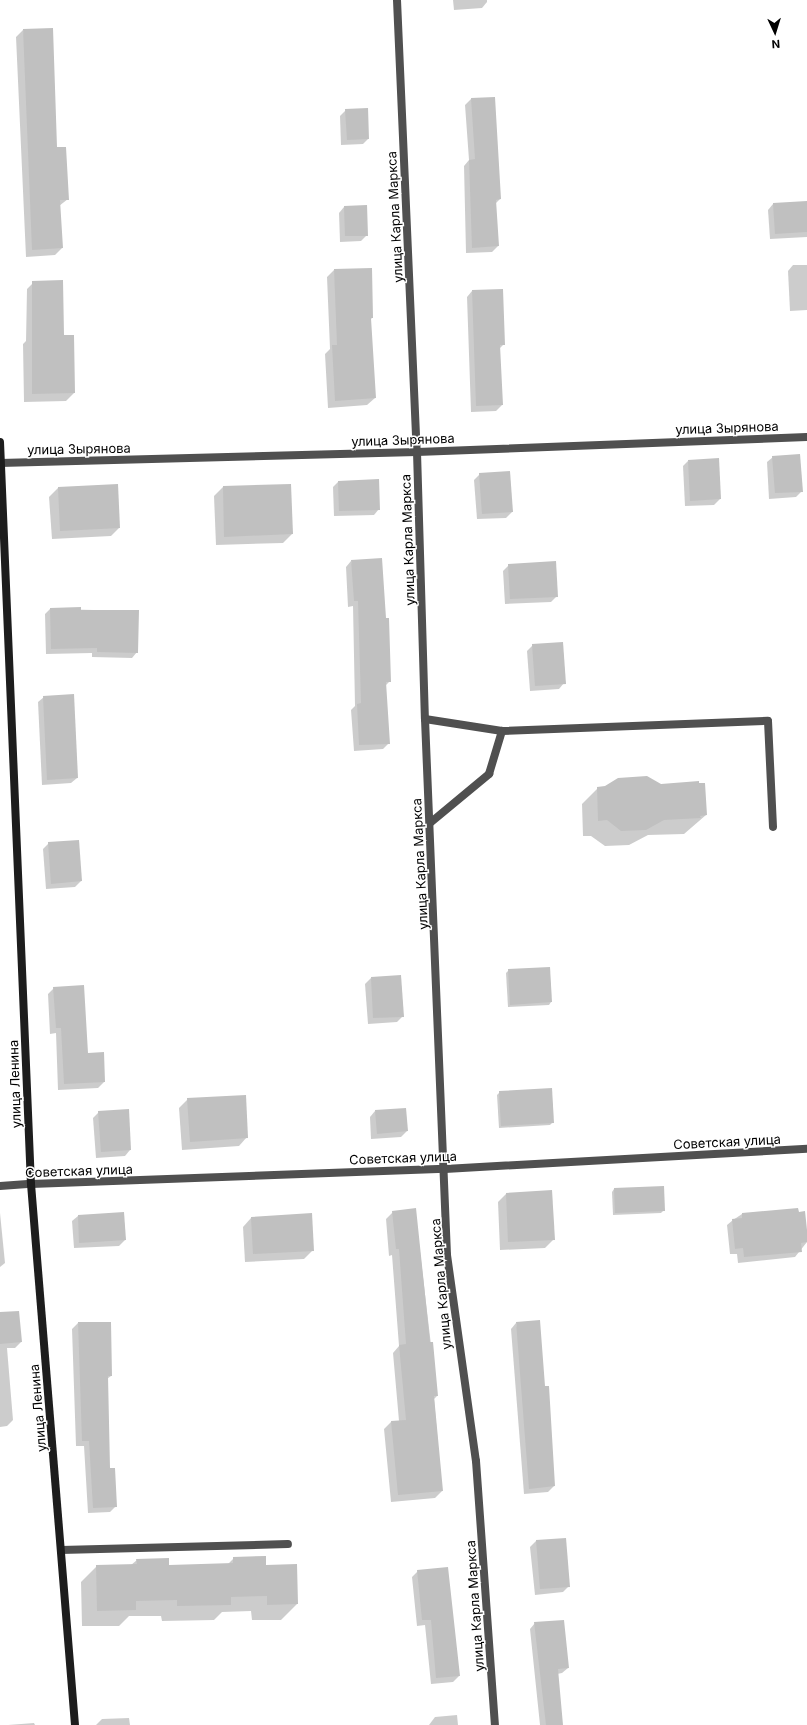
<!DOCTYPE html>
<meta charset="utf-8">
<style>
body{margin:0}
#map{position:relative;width:807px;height:1725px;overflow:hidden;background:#fff;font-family:Inter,sans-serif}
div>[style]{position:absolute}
.shadow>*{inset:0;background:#0003}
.building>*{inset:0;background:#c0c0c0}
.service>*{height:8px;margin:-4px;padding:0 4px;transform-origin:4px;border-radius:4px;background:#505050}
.minor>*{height:8px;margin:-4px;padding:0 4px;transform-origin:4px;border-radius:4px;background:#505050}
.tertiary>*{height:8px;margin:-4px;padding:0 4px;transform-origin:4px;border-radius:4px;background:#505050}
.secondary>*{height:8px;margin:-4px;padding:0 4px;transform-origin:4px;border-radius:4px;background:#1d1d1d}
span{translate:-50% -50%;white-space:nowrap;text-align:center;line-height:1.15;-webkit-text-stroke:3px #fff;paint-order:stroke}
.street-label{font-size:13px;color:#000}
.north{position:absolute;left:755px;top:12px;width:40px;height:40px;-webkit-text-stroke:3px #fff;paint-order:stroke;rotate:176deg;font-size:11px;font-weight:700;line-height:16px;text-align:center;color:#000}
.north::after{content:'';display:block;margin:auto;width:14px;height:18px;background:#000;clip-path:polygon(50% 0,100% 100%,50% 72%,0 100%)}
</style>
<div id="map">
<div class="shadow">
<i style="clip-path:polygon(453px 0,487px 0,487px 2px,482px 8px,454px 10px)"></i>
<i style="clip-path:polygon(23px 30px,68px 199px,59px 206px,62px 248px,55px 255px,26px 257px,16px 37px)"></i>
<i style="clip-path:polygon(494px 98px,500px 199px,495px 204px,498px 246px,492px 252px,466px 253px,464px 166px,469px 160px,465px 105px,471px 99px)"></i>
<i style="clip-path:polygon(346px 110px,368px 139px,363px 144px,341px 145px,340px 116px)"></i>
<i style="clip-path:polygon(807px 202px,807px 237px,770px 239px,768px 210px,773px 204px)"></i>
<i style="clip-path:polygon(344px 207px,367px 235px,361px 241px,340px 242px,339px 213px)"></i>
<i style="clip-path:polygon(793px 265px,807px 265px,807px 310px,790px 311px,788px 271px)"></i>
<i style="clip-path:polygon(334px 270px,372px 318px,370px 320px,375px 398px,367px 405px,328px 408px,325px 354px,330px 349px,327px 277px)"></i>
<i style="clip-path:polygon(34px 282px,74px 393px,66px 401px,24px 402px,23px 344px,26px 341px,27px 289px)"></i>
<i style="clip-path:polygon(472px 291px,504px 344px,499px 349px,502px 405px,496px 411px,471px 412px,467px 297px)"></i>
<i style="clip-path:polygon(773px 457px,802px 491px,796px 497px,769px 499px,767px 462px)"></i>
<i style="clip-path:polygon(688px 461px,720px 499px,714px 505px,685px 506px,683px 466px)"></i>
<i style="clip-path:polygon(480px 474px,512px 512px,506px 518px,477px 519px,474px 480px)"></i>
<i style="clip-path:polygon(338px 482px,379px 509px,374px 515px,334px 516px,333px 487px)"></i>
<i style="clip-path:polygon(117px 485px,119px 528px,111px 536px,52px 539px,49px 497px,58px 488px)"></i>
<i style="clip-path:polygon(290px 485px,292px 534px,283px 543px,216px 545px,214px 496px,223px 487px)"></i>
<i style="clip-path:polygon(351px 561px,390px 681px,385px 686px,389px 743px,383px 749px,354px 751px,351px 710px,355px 706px,353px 606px,348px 607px,346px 567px)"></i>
<i style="clip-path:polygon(509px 565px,557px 596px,551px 602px,505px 604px,503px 571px)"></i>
<i style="clip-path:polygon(50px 609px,138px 611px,137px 652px,132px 658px,92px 657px,92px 653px,46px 654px,45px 614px)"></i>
<i style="clip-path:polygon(533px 645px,564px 683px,559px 689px,530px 691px,527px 651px)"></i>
<i style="clip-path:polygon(44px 697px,77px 778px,71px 783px,42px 785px,38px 702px)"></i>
<i style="clip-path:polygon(598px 788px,706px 815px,684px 834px,648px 835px,629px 845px,605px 846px,591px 836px,583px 836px,582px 804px)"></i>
<i style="clip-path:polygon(49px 843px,81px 881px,75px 887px,46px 889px,43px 849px)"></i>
<i style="clip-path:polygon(509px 970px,551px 1002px,549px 1005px,508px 1007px,506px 973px)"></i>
<i style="clip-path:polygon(371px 978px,403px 1016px,397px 1022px,368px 1024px,365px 984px)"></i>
<i style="clip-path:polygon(54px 988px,87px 1054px,103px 1053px,104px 1082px,98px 1088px,58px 1090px,56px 1033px,50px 1034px,48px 994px)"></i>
<i style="clip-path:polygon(500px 1092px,553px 1122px,550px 1125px,499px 1128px,497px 1095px)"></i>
<i style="clip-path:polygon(188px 1099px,247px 1137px,239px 1146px,182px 1150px,179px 1108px)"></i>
<i style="clip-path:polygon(375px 1111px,407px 1131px,401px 1137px,371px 1139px,370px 1117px)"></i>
<i style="clip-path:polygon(99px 1112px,130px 1150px,125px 1156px,96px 1158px,93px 1118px)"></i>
<i style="clip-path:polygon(614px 1189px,664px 1210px,661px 1213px,613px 1215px,612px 1192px)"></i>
<i style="clip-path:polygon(506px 1194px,554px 1239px,545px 1248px,500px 1250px,498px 1202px)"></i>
<i style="clip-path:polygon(415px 1209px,437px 1396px,434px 1399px,442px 1491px,435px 1498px,391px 1502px,384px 1429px,391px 1422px,399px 1421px,393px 1353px,399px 1346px,392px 1255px,389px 1256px,386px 1219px,393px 1212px)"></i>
<i style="clip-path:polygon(797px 1209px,807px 1242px,795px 1257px,738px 1263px,737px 1254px,730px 1254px,727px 1225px,733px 1220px,742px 1214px)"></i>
<i style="clip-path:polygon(0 1213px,5px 1263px,0 1267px)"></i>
<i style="clip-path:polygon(78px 1216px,125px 1240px,119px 1246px,74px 1248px,72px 1221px)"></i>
<i style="clip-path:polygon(251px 1218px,313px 1250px,304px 1259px,245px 1262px,243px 1227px)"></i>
<i style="clip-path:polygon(0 1313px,21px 1342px,15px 1348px,7px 1348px,13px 1420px,7px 1426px,0 1427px)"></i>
<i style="clip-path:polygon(78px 1323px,111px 1376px,107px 1379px,109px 1469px,116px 1506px,110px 1512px,88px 1513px,84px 1446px,76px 1446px,72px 1329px)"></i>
<i style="clip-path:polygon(516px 1323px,554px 1486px,548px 1492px,524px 1494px,511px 1329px)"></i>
<i style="clip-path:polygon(565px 1539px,569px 1586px,563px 1592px,535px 1595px,530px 1547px,536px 1541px)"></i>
<i style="clip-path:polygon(234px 1558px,297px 1604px,281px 1620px,252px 1620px,251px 1611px,222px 1612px,214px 1620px,162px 1621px,161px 1616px,129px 1616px,119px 1626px,82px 1626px,81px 1582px,97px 1566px,131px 1565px,137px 1560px,168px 1566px,227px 1565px)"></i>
<i style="clip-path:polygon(418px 1571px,459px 1676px,453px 1682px,431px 1684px,425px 1625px,417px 1626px,412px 1577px)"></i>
<i style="clip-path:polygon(535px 1623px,568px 1668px,562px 1673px,557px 1674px,562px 1725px,540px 1725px,530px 1629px)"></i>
<i style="clip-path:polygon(457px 1715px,458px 1725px,429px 1725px,435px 1717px)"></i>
<i style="clip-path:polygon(129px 1718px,130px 1725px,96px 1725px,102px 1719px)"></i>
<i style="clip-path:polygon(34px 1723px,35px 1725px,8px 1725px)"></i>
</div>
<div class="building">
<i style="clip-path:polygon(53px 28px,57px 147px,66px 147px,69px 200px,60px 200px,63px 248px,32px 250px,23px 29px)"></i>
<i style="clip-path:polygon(495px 97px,501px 199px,496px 200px,499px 246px,472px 248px,469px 160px,475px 159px,471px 98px)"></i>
<i style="clip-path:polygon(368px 108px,369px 139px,347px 140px,345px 109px)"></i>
<i style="clip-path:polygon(807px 201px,807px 232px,775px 234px,773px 203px)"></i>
<i style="clip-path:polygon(367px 205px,368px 236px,345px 236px,344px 206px)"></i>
<i style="clip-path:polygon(372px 268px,373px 318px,371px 318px,376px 398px,335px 401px,332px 345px,337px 345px,334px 269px)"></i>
<i style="clip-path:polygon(63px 280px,64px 335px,74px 335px,75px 393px,32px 394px,32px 281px)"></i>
<i style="clip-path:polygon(503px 289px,505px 345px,500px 345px,503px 405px,476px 406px,472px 290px)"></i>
<i style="clip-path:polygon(800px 454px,803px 492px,775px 493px,772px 456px)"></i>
<i style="clip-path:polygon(719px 458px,721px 499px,690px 501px,688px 460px)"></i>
<i style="clip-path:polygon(510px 471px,513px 512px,482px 514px,479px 473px)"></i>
<i style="clip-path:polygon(379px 479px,380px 510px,339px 511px,338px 481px)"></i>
<i style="clip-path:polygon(118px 484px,120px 528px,60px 531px,58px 487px)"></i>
<i style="clip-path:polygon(291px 484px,293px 534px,224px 537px,223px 486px)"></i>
<i style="clip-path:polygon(382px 558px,386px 618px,389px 618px,391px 682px,386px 682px,390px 744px,359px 745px,357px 704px,361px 703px,358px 601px,354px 601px,351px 560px)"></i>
<i style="clip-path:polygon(556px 561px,558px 597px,510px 599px,508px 564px)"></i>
<i style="clip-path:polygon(81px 607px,81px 610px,139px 610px,138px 653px,97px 652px,97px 648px,51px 649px,50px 608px)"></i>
<i style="clip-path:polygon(563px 642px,566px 684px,535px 686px,532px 644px)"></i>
<i style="clip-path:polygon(74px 694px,78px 778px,47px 780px,43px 696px)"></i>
<i style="clip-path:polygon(647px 776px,661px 784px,699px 781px,699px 783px,705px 783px,707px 815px,700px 816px,701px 818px,664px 820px,646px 830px,621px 831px,607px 820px,598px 821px,597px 787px,605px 786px,618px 778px)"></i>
<i style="clip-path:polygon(79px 840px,82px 881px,51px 884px,48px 842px)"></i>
<i style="clip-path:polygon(550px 967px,552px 1002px,510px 1005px,508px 969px)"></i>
<i style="clip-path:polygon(401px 975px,404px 1017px,373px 1018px,371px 977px)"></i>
<i style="clip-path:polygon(84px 985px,88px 1053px,104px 1052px,105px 1082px,64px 1084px,61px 1028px,56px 1028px,53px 987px)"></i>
<i style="clip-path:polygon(552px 1088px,554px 1123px,501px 1126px,499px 1091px)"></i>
<i style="clip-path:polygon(246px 1095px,248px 1138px,190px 1142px,187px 1098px)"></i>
<i style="clip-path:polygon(406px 1108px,408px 1131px,377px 1134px,375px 1110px)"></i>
<i style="clip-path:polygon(129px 1109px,131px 1150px,101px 1152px,98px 1111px)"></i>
<i style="clip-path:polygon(664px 1186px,665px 1211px,615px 1213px,614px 1188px)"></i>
<i style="clip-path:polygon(552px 1190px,555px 1240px,508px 1242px,506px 1193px)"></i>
<i style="clip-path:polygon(416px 1208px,430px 1342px,433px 1342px,438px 1396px,434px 1396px,443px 1491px,398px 1495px,391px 1421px,406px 1420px,399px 1345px,406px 1344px,399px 1249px,396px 1249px,392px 1211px)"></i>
<i style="clip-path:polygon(798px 1208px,799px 1212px,805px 1211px,807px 1230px,807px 1242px,801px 1243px,802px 1252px,744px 1257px,743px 1248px,735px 1249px,732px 1219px,742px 1218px,742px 1213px)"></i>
<i style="clip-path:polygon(124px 1212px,126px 1240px,79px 1243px,78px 1215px)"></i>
<i style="clip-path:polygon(312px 1213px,314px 1251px,253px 1254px,251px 1217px)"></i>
<i style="clip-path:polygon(19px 1311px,22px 1342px,0 1344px,0 1312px)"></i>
<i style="clip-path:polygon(540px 1320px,545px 1386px,549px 1386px,555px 1486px,529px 1489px,516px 1322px)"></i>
<i style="clip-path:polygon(78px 1322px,111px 1322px,112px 1376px,108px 1376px,110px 1468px,115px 1468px,117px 1507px,93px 1508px,89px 1441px,82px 1441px)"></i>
<i style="clip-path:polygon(566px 1538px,570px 1587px,540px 1589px,536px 1540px)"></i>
<i style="clip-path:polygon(266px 1556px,266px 1565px,297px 1564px,298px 1604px,267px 1605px,267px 1596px,231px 1597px,231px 1605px,177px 1606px,177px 1600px,136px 1601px,136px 1610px,97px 1611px,96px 1565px,137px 1564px,136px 1559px,169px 1558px,169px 1565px,233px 1563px,233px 1557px)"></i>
<i style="clip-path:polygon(448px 1567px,460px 1676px,436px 1678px,431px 1620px,422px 1620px,417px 1570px)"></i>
<i style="clip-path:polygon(564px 1620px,569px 1668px,558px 1669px,563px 1725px,546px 1725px,534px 1622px)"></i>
</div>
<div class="service">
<i style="left:425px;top:719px;width:78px;rotate:8.9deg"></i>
<i style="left:502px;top:731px;width:266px;rotate:-2.2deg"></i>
<i style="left:768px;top:721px;width:106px;rotate:87.3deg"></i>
<i style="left:430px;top:823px;width:77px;rotate:-39.7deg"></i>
<i style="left:489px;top:774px;width:45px;rotate:-73.2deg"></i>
</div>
<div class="minor">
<i style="left:397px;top:0;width:452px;rotate:87.5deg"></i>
<i style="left:417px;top:452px;width:267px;rotate:88.3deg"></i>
<i style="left:425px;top:719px;width:536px;rotate:87.65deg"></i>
<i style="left:447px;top:1255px;width:208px;rotate:82deg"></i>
<i style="left:476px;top:1461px;width:265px;rotate:85.9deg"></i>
<i style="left:0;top:463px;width:417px;rotate:-1.5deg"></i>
<i style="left:417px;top:452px;width:390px;rotate:-2.2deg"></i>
<i style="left:0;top:1186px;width:31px;rotate:-4deg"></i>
<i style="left:61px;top:1550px;width:227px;rotate:-1.5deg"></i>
</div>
<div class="tertiary">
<i style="left:31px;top:1184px;width:414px;rotate:-2.1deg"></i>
<i style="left:445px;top:1169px;width:363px;rotate:-3.2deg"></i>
</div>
<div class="secondary">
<i style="left:0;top:442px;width:743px;rotate:87.61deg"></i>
<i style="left:31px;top:1184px;width:543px;rotate:85.35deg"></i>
</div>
<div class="street-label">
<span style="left:395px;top:217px;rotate:-93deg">улица Карла Маркса</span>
<span style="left:727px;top:428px;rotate:-2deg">улица Зырянова</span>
<span style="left:403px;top:440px;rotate:-2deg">улица Зырянова</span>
<span style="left:79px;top:449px;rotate:-1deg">улица Зырянова</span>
<span style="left:408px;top:540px;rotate:-92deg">улица Карла Маркса</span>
<span style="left:420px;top:864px;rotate:-93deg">улица Карла Маркса</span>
<span style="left:15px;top:1084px;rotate:-92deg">улица Ленина</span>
<span style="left:727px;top:1142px;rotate:-3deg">Советская улица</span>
<span style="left:403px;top:1158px;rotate:-2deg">Советская улица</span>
<span style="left:79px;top:1171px;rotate:-2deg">Советская улица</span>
<span style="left:441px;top:1284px;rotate:-95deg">улица Карла Маркса</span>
<span style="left:38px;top:1408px;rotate:-95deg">улица Ленина</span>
<span style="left:475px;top:1606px;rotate:-94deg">улица Карла Маркса</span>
</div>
<div class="north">N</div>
</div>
